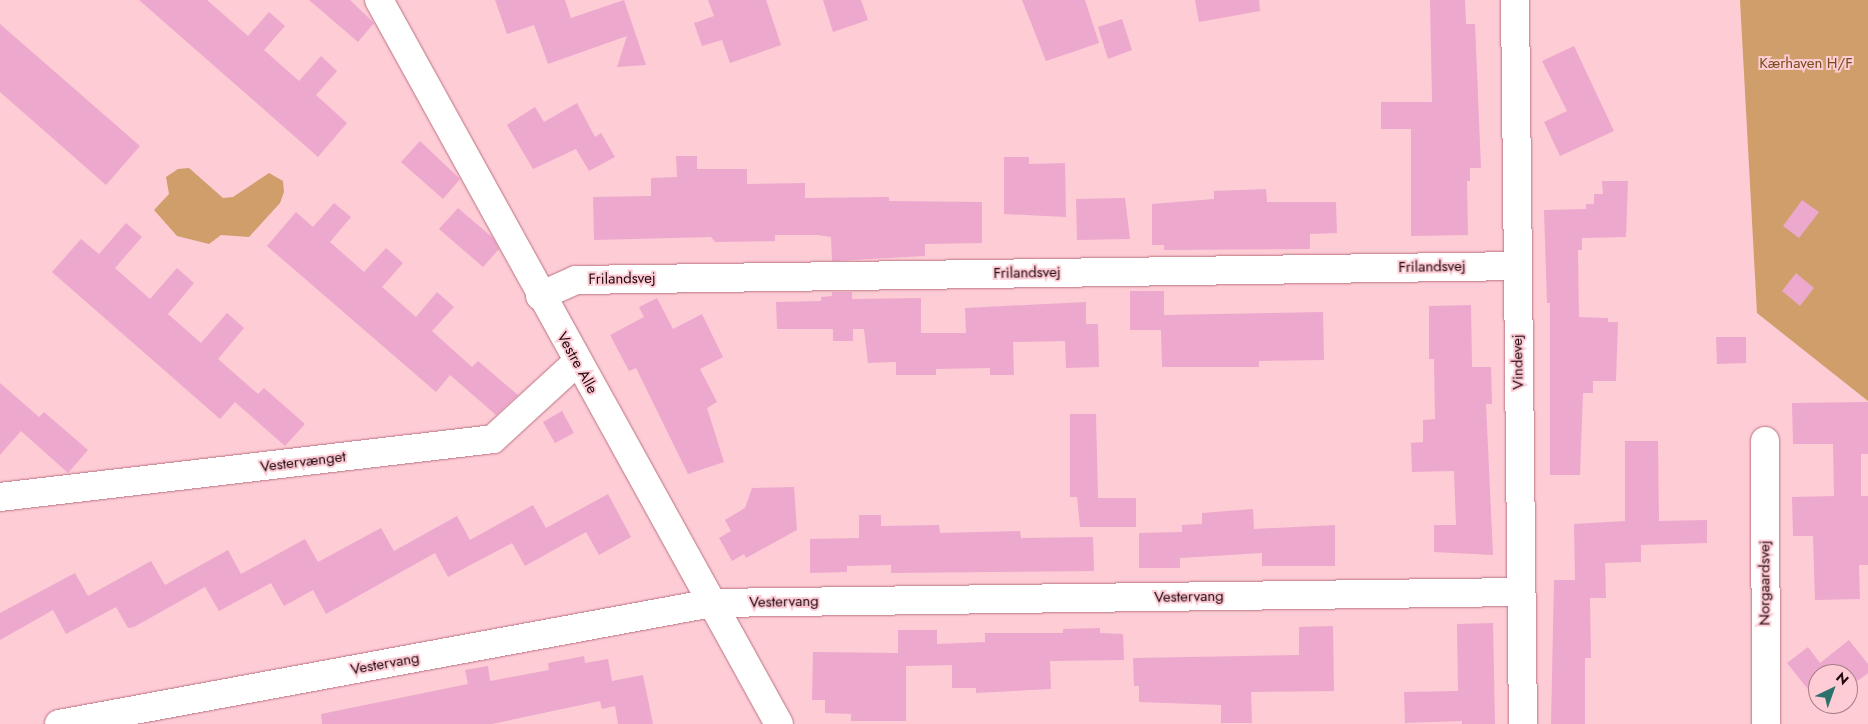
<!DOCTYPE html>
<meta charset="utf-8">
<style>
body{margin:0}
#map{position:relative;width:1868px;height:724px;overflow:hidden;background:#fdccd5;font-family:Jost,sans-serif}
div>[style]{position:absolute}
.green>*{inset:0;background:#cf9e6b}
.building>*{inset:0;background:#eda8cd}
.roads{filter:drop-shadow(0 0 1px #bb7382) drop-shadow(0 0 1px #bb7382)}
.minor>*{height:28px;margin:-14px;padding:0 14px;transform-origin:14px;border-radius:14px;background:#fff}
span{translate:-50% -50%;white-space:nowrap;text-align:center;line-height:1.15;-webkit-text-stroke:4px #fdccd5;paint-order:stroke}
.park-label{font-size:15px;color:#774c19}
.street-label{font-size:15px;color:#21070e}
.north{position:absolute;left:1808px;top:664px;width:50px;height:50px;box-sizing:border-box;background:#fdccd5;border:1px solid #a57d85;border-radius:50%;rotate:42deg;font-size:14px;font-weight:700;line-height:20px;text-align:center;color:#21070e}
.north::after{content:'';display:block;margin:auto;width:18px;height:22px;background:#2a726b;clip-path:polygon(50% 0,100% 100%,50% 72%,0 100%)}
</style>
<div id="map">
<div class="green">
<i style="clip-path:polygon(1740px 0,1868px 0,1868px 401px,1757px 313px)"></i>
<i style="clip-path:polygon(189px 168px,223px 198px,233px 197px,269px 173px,283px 181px,284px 192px,280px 203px,249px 237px,221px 235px,209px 244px,177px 236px,154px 210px,169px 194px,166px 177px,178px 169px)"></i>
</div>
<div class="building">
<i style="clip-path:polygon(139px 0,207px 0,248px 36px,269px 12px,285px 26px,264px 50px,299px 81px,321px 56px,337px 71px,316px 95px,347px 123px,318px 157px)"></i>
<i style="clip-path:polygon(309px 0,350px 0,374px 23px,358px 42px)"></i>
<i style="clip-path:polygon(495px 0,565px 0,571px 18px,624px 0,646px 65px,617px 67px,627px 36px,548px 64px,534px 25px,507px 34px)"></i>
<i style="clip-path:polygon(708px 0,766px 0,781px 45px,730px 63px,722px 40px,702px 46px,694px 23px,714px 16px)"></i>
<i style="clip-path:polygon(823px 0,861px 0,868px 20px,833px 32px)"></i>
<i style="clip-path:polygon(1022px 0,1085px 0,1099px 43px,1046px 61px)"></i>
<i style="clip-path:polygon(1195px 0,1259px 0,1260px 11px,1199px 22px)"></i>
<i style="clip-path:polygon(1430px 0,1465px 0,1466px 24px,1475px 24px,1481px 168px,1470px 168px,1470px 181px,1467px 181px,1468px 235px,1411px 236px,1411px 129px,1381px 129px,1381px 102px,1432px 102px)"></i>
<i style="clip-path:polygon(1122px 19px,1132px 50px,1108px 59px,1098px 27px)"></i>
<i style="clip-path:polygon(0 24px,140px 146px,106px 185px,0 92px)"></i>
<i style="clip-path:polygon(1574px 46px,1614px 131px,1560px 156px,1544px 122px,1567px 111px,1542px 61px)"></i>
<i style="clip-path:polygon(577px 103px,595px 137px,601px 133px,615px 157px,589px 171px,576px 149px,533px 169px,507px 125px,535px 107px,544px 122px)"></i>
<i style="clip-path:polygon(420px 141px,460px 179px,443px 199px,401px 162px)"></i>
<i style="clip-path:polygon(676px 156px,697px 156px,697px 169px,747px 169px,747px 184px,805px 183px,805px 198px,889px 197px,889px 201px,982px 202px,982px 243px,925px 244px,925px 256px,832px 261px,831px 237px,817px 235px,775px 235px,775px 241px,715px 242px,711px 237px,594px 240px,593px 197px,651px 196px,651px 178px,677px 177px)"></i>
<i style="clip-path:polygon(1004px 157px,1029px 157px,1029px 164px,1065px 163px,1066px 217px,1004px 214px)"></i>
<i style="clip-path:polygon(1602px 181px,1628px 181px,1626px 237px,1582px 238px,1582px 250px,1578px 250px,1579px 317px,1608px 318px,1608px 322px,1618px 322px,1616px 381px,1593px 381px,1593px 393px,1583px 393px,1580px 475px,1550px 475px,1550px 303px,1547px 303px,1544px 210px,1586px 209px,1586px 204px,1594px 204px,1594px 194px,1603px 194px)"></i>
<i style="clip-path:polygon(1266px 189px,1267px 202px,1336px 202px,1337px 233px,1310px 234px,1310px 249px,1164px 250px,1164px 245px,1152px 245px,1152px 204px,1214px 199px,1214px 191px)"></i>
<i style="clip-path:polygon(1125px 198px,1130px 239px,1077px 240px,1076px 199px)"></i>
<i style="clip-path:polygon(1802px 200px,1819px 212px,1799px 238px,1783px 226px)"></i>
<i style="clip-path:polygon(334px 203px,351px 217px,330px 242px,364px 272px,386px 248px,403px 263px,382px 287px,416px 317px,437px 292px,454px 307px,432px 331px,472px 367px,478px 361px,518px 395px,496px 415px,450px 375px,436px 392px,267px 246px,296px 212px,313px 227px)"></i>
<i style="clip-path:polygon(458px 208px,493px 238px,499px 249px,483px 267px,439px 229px)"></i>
<i style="clip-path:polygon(126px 223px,142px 237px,115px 268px,150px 299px,177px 268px,194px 283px,168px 314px,201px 343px,227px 313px,244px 328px,218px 359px,258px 394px,264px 388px,305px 424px,285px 446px,235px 402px,220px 419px,52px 272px,81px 239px,99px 254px)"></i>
<i style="clip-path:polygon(1796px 273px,1814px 288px,1800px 306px,1782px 291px)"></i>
<i style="clip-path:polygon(1130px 291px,1164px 291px,1164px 315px,1323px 312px,1324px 360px,1259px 361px,1259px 367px,1162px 367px,1161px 330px,1130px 330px)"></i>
<i style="clip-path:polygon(832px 292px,852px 292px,852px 299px,921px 298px,921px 333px,966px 333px,965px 308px,1086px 302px,1086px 324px,1098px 324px,1099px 367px,1066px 368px,1065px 341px,1013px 342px,1014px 375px,990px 375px,990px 368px,936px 369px,936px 375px,896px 375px,896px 362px,868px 363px,864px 329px,853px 329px,853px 341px,833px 341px,833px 329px,777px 329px,776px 302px,821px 301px,821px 297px,832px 296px)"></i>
<i style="clip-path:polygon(657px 298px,673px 329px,702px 314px,723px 357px,700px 369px,717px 402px,707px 408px,724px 462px,688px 474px,636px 368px,629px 371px,610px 335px,644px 317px,639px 307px)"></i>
<i style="clip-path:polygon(1471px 305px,1472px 367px,1491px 367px,1492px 404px,1486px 404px,1493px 555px,1434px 552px,1434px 525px,1456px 525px,1454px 471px,1412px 472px,1411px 443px,1423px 442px,1423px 420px,1435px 419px,1434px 359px,1429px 359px,1429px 306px)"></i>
<i style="clip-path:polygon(1716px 337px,1746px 337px,1746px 363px,1717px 364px)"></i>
<i style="clip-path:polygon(0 383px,39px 417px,44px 412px,88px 450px,68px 473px,21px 431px,0 455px)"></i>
<i style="clip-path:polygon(1868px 402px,1868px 454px,1861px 454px,1861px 496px,1868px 496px,1868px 565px,1859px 565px,1860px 599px,1815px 600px,1813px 536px,1793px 536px,1792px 497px,1834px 496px,1833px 444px,1793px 444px,1792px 403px)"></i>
<i style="clip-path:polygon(562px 411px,574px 433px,555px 443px,543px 422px)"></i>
<i style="clip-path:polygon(1070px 414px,1096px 414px,1098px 498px,1136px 498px,1136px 527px,1080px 527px,1077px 497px,1070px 497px)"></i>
<i style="clip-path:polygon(1625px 441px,1658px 441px,1659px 521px,1707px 520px,1707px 543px,1641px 545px,1641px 562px,1605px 563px,1606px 598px,1590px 598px,1591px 658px,1585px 658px,1585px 724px,1551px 724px,1554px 580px,1575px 580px,1574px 524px,1625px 521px)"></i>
<i style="clip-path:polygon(794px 487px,797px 530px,746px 558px,744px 554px,732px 561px,719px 538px,731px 531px,725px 520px,745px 508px,752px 488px)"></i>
<i style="clip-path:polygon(608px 494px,631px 537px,599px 555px,586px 532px,525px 566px,512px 543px,448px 577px,435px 553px,326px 614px,313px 590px,284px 606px,271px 583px,219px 611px,205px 587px,134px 627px,128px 628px,116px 607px,66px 634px,53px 610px,0 640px,0 613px,75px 573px,88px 596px,151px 561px,165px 585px,228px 550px,241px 574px,305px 539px,318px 562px,381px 528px,394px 551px,457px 516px,470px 540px,533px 505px,546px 528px)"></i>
<i style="clip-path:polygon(1253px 509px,1254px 529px,1335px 525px,1335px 566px,1262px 566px,1262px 553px,1180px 558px,1180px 568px,1139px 568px,1139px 533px,1182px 532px,1182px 525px,1202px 524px,1202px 513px)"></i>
<i style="clip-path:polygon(859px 515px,881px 515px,881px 526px,939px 525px,940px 533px,1020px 531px,1021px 538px,1093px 537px,1094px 571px,891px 573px,891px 565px,847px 566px,847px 572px,810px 573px,810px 539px,859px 538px)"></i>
<i style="clip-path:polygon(1493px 623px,1495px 724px,1462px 724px,1462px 721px,1405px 723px,1404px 692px,1458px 691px,1457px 624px)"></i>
<i style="clip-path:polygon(1333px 626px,1334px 691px,1251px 692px,1252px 723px,1221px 723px,1221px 705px,1139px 702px,1139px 686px,1134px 686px,1133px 658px,1299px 655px,1299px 627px)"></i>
<i style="clip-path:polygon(1100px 628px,1100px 633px,1123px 634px,1124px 660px,1050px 661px,1051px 689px,976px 693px,976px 688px,952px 688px,952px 665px,906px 666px,906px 721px,851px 721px,851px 714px,825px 713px,825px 700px,812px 700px,813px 652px,898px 653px,898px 630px,937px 630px,937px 644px,985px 642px,985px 633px,1063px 633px,1063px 629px)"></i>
<i style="clip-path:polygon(1849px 640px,1868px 664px,1868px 673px,1848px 688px,1848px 674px,1818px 674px,1818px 702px,1787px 663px,1808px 647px,1820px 663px)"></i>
<i style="clip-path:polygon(584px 656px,585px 663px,608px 659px,612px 681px,643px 675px,653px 724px,618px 724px,615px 706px,602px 709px,600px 701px,492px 724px,322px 724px,321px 714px,468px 684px,465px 670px,488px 666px,490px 681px,549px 670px,548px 663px)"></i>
</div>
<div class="roads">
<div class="minor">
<i style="left:379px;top:0;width:827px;rotate:61.08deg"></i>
<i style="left:1515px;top:0;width:724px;rotate:89.37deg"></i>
<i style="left:540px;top:296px;width:39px;rotate:-24deg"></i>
<i style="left:576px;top:280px;width:941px;rotate:-0.85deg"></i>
<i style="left:1765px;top:441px;width:283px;rotate:89.8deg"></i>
<i style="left:0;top:497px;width:496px;rotate:-6.7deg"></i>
<i style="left:493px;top:439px;width:114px;rotate:-42.5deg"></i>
<i style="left:59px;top:724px;width:664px;rotate:-10.5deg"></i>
<i style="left:712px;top:603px;width:808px;rotate:-0.78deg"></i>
</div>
</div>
<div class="park-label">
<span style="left:1806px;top:64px">Kærhaven H/F</span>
</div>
<div class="street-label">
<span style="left:1432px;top:267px;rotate:-1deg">Frilandsvej</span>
<span style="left:1027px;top:273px;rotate:-1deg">Frilandsvej</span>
<span style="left:622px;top:279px;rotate:-1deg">Frilandsvej</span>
<span style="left:1518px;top:362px;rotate:-91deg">Vindevej</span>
<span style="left:577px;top:363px;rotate:61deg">Vestre Alle</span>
<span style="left:303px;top:462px;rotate:-7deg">Vestervænget</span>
<span style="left:1765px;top:583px;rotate:-90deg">Norgaardsvej</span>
<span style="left:1189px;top:597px;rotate:-1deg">Vestervang</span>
<span style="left:784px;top:602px;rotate:-1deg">Vestervang</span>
<span style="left:385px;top:664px;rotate:-10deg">Vestervang</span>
</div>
<div class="north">N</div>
</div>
